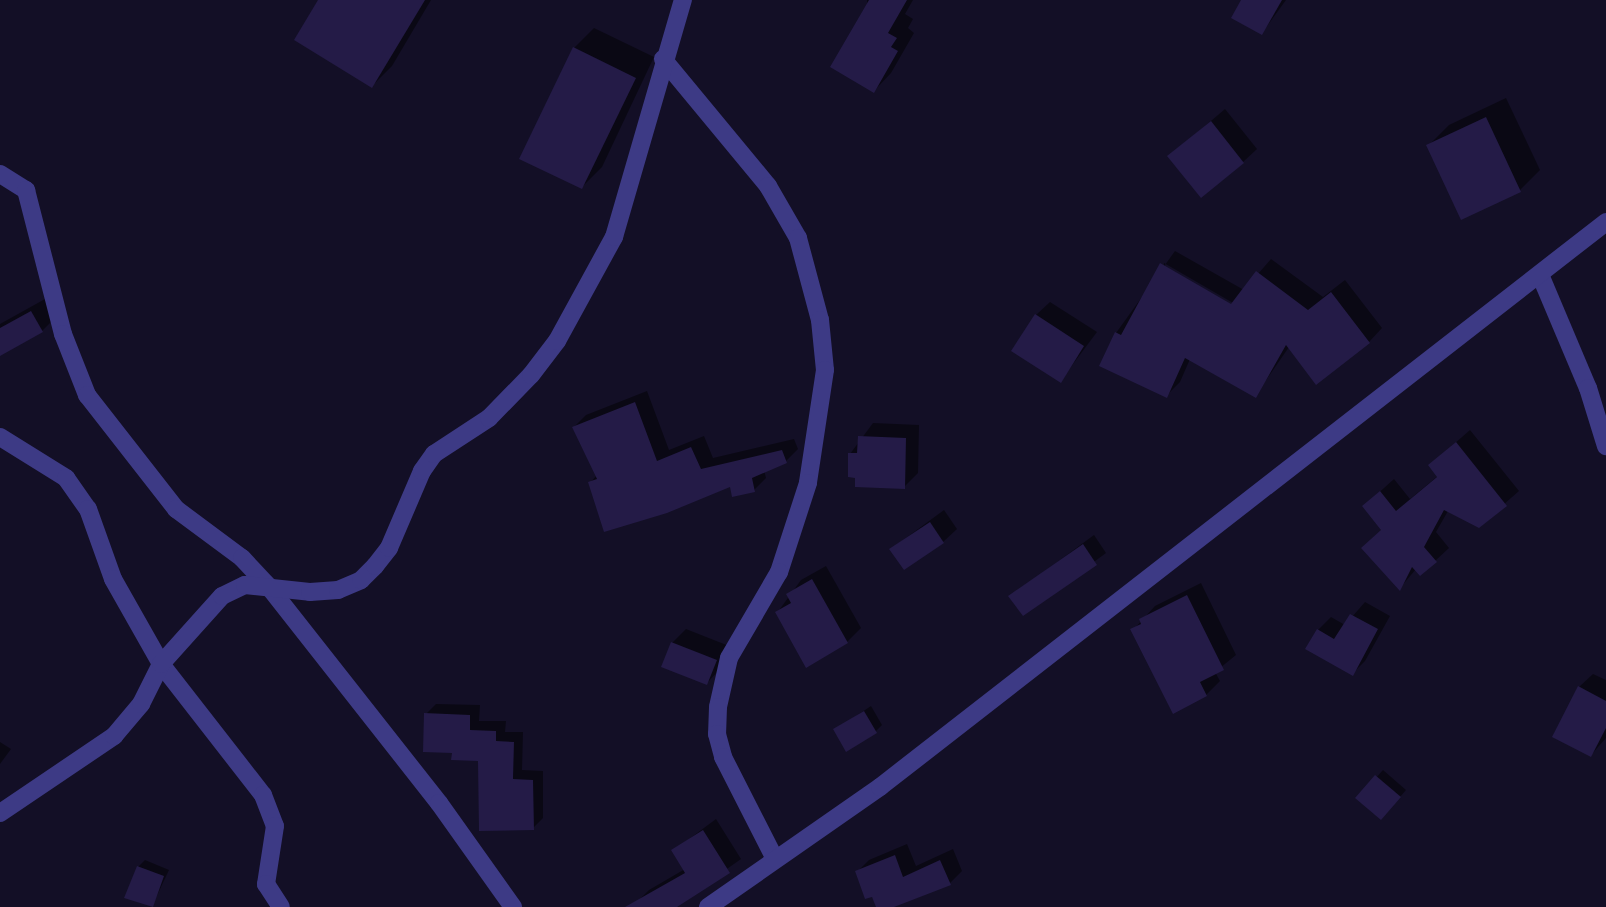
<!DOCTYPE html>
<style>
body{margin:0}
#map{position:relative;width:1606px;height:907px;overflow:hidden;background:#130f26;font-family:Signika,sans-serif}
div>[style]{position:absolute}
.shadow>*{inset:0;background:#0007}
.building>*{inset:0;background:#241b47}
.street>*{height:18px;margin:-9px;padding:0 9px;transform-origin:9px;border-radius:9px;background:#3d3a85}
span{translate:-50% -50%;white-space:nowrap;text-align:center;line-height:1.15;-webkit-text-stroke:5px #130f26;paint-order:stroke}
</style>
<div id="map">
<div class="shadow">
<i style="clip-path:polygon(320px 0,431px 0,392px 66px,372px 86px)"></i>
<i style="clip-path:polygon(867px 0,913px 0,905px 14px,913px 19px,908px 28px,914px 33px,891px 73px,874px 91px)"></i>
<i style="clip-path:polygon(1243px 0,1286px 0,1262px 33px)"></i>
<i style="clip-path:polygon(594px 28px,654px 57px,602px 167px,582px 187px,574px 48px)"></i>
<i style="clip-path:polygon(1506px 98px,1540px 170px,1520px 190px,1429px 145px,1449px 125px)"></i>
<i style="clip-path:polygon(1225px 109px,1257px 149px,1243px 162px,1170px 156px)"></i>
<i style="clip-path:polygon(evenodd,1175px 251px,1244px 290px,1271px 259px,1323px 297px,1345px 280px,1382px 328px,1369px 342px,1289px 347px,1255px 396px,1190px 359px,1180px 382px,1166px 396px,1116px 333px,1175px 251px,1164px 263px,1240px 307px,1238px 310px,1164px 267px,1164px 263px)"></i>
<i style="clip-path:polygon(45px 299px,56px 317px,42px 331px,0 354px,0 324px)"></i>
<i style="clip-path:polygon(1050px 302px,1097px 332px,1061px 380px,1036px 315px)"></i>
<i style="clip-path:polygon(647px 391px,669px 450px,704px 436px,713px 458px,794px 439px,798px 449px,786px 461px,764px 470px,766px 478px,754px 490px,731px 484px,590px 483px,597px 475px,574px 427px,586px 415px)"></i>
<i style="clip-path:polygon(873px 423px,919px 425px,918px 473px,904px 487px,850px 454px)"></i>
<i style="clip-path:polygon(1470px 430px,1519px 491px,1479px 526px,1448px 511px,1436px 532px,1449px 548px,1435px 561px,1416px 569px,1400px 588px,1383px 529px,1364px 506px,1394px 479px,1410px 499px,1439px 475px,1430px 465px)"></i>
<i style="clip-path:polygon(944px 510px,957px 529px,943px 542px,891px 549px)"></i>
<i style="clip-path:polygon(1094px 535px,1106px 553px,1023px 614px,1011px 596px)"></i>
<i style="clip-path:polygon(826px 566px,861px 628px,847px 642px,807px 665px,777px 613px,801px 580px)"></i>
<i style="clip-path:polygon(1201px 583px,1236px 655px,1215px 672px,1220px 681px,1206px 695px,1133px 630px,1155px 606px)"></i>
<i style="clip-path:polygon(1365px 602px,1390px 616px,1365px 661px,1352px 674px,1318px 630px,1331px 617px,1345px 625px)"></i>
<i style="clip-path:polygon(686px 629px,729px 646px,720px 669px,707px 683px,672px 643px)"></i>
<i style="clip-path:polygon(1593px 674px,1606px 680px,1606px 738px,1591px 755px,1579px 687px)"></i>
<i style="clip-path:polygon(436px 704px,480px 705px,479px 721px,506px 721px,505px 732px,523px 732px,522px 770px,543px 771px,543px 818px,533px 828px,479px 760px,454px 751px,426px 714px)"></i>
<i style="clip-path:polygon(871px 706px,882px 725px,876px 731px,835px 730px)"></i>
<i style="clip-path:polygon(0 742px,11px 749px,0 764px)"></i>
<i style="clip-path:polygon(1383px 770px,1406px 790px,1388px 811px,1358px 798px)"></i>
<i style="clip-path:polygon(716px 819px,741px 859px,673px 907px,640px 907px,637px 902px,649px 890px,685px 869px,673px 851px)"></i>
<i style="clip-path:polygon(907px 844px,916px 866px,953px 849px,962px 871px,950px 883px,889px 907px,878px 907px,857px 872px,869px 860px)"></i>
<i style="clip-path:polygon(145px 860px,169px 870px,152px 906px,138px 867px)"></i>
</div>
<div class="building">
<i style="clip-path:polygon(318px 0,425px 0,372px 88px,294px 40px)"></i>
<i style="clip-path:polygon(869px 0,907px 0,888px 33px,897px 38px,891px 47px,898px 51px,874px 93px,830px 67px)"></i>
<i style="clip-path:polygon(1241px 0,1282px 0,1262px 35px,1231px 18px)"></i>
<i style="clip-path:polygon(573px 47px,636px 78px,582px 189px,519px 159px)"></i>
<i style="clip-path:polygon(1486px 117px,1521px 192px,1461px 220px,1426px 145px)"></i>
<i style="clip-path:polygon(1211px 121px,1244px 163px,1201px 198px,1167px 156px)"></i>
<i style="clip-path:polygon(1160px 263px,1231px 304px,1256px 271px,1308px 310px,1331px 292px,1370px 343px,1316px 385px,1286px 345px,1256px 398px,1185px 358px,1167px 398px,1099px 366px,1115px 332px,1121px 335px)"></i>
<i style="clip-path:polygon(31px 311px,43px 332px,0 356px,0 328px)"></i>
<i style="clip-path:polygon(1035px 314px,1084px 346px,1061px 383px,1011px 351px)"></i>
<i style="clip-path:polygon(635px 402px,657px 461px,691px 447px,701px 469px,782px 450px,787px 463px,752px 478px,755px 492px,732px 497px,730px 487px,667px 513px,604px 532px,588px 482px,597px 479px,572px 427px)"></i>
<i style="clip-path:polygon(858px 436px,906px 438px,905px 489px,855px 487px,855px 478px,848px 477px,848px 453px,857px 453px)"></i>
<i style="clip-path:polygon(1456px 442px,1507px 506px,1479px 528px,1444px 510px,1424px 547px,1437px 562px,1420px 576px,1412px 567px,1400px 591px,1361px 548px,1381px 530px,1362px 506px,1380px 491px,1396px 511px,1437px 477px,1428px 465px)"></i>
<i style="clip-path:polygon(930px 522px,944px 543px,904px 570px,889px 549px)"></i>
<i style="clip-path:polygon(1083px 544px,1097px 565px,1023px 616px,1008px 596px)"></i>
<i style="clip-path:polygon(812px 579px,848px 643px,806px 668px,775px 612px,791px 603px,786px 594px)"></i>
<i style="clip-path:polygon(1187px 595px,1224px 670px,1200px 682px,1207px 696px,1173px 714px,1130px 629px,1141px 624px,1139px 619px)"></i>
<i style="clip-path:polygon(1350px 614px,1378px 629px,1353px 676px,1305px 649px,1317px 629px,1334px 639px)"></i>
<i style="clip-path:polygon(671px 642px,717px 660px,707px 685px,661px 667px)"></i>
<i style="clip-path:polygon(1578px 686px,1606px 701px,1606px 728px,1591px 757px,1552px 737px)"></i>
<i style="clip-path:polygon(864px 711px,877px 733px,846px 752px,833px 729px)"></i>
<i style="clip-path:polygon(424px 713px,470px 715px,470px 730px,496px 731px,496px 741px,514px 742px,513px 779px,533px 780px,534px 830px,479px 831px,478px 761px,451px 760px,452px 753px,423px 752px)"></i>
<i style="clip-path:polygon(1375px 775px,1401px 797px,1381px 820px,1355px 798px)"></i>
<i style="clip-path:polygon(703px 830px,730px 873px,677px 907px,625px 907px,685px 873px,671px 850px)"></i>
<i style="clip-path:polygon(895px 855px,903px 877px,940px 860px,951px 885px,894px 907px,876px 907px,872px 897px,865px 899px,855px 871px)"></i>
<i style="clip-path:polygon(137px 866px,164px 876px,153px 907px,124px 898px)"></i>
</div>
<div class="street">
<i style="left:663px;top:59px;width:165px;rotate:50.4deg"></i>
<i style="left:768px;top:186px;width:60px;rotate:60deg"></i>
<i style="left:798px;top:238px;width:85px;rotate:75deg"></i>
<i style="left:820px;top:320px;width:50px;rotate:84.3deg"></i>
<i style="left:825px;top:370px;width:114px;rotate:98.6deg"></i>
<i style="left:808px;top:483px;width:94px;rotate:108deg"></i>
<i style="left:779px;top:572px;width:99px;rotate:120.2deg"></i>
<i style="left:729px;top:658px;width:50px;rotate:102.7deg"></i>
<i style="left:718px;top:707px;width:27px;rotate:92deg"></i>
<i style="left:717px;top:734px;width:24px;rotate:75deg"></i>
<i style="left:723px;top:757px;width:114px;rotate:63deg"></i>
<i style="left:0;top:174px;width:31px;rotate:32deg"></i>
<i style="left:26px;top:190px;width:149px;rotate:75.6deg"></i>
<i style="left:63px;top:334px;width:66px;rotate:68.5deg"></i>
<i style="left:87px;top:395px;width:145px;rotate:52deg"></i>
<i style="left:176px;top:509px;width:82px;rotate:36.6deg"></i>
<i style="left:242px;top:558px;width:40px;rotate:47deg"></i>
<i style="left:269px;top:587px;width:275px;rotate:51.8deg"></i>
<i style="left:439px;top:803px;width:128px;rotate:54.6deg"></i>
<i style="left:1541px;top:277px;width:121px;rotate:67.1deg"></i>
<i style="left:1588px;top:388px;width:61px;rotate:72.8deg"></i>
<i style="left:0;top:437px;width:78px;rotate:31.8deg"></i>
<i style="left:66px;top:478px;width:38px;rotate:55deg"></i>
<i style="left:88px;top:509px;width:74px;rotate:70.3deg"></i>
<i style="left:113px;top:579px;width:98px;rotate:60.5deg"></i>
<i style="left:161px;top:664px;width:166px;rotate:52.1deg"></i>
<i style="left:263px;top:795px;width:33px;rotate:69deg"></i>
<i style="left:275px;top:826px;width:59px;rotate:98.8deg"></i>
<i style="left:266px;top:884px;width:27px;rotate:57deg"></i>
<i style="left:0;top:813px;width:138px;rotate:-34deg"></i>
<i style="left:114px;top:736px;width:42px;rotate:-49.8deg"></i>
<i style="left:141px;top:704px;width:45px;rotate:-63.4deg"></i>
<i style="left:161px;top:664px;width:91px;rotate:-48.1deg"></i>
<i style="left:222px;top:596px;width:25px;rotate:-26deg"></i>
<i style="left:245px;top:585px;width:65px;rotate:6.1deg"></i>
<i style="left:310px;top:592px;width:28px;rotate:-4deg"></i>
<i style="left:338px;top:590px;width:25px;rotate:-23deg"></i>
<i style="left:361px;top:580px;width:20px;rotate:-45deg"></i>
<i style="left:375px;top:566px;width:23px;rotate:-52deg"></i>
<i style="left:389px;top:548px;width:84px;rotate:-66.8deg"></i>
<i style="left:422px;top:471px;width:21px;rotate:-55deg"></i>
<i style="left:434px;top:454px;width:66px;rotate:-33.2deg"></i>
<i style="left:489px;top:418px;width:60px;rotate:-45.7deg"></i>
<i style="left:531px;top:375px;width:43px;rotate:-52.6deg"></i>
<i style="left:557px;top:341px;width:119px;rotate:-61.3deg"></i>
<i style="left:614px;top:237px;width:247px;rotate:-73.8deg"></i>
<i style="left:708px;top:907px;width:210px;rotate:-34.9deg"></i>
<i style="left:880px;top:787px;width:920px;rotate:-37.89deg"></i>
</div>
</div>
